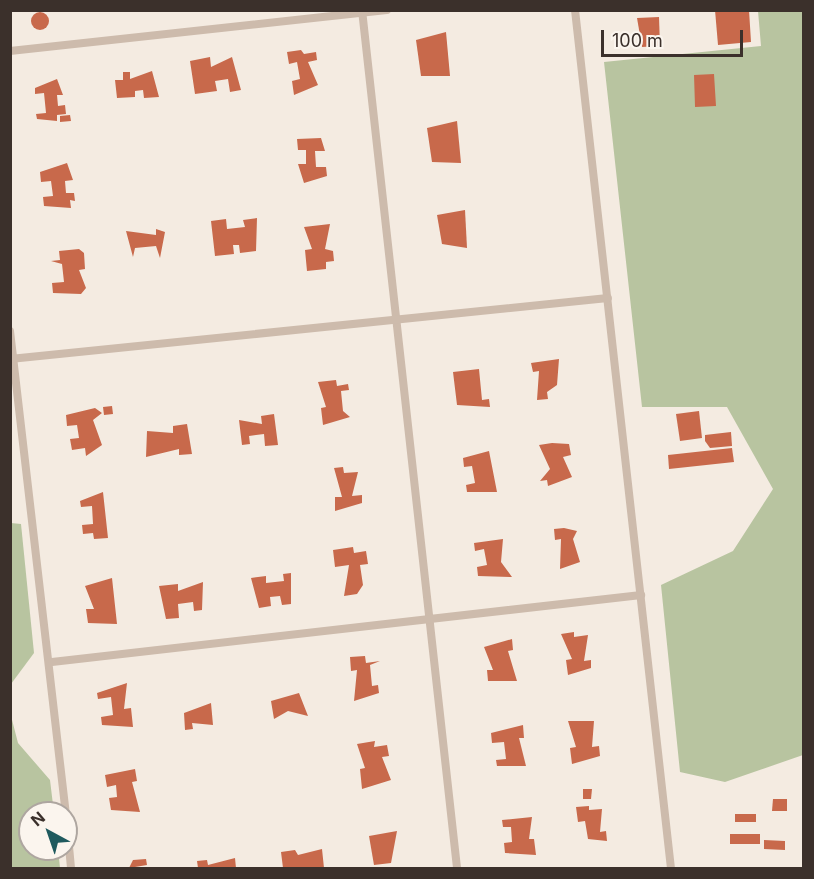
<!DOCTYPE html>
<style>
body{margin:0}
#map{position:relative;width:814px;height:879px;overflow:hidden;background:#f4ebe1;font-family:Inter,sans-serif}
div>[style]{position:absolute}
.green>*{inset:0;background:#b8c4a0}
.building>*{inset:0;background:#c8694b}
.round{border-radius:50%}
.street>*{height:8px;margin:-4px;padding:0 4px;transform-origin:4px;border-radius:4px;background:#cdbbac}
span{translate:-50% -50%;white-space:nowrap;text-align:center;line-height:1.15;-webkit-text-stroke:6px #fbf5ee;paint-order:stroke}
.frame{position:absolute;inset:0;border:12px solid #3b302b;pointer-events:none}
.north{position:absolute;left:18px;top:801px;width:60px;height:60px;box-sizing:border-box;background:#fbf5ee;border:2px solid #aea6a0;border-radius:50%;rotate:320deg;font-size:16px;font-weight:700;line-height:24px;text-align:center;color:#3b302b}
.north::after{content:'';display:block;margin:auto;width:21px;height:27px;background:#1f5a5e;clip-path:polygon(50% 0,100% 100%,50% 72%,0 100%)}
.scale{position:absolute;left:601px;top:30px;width:142px;height:27px;box-sizing:border-box;border:3px solid #3b302b;border-top:0;padding-left:8px;font-size:18px;line-height:21px;white-space:nowrap;color:#3b302b;-webkit-text-stroke:4px #fbf5ee;paint-order:stroke}
</style>
<div id="map">
<div class="green">
<i style="clip-path:polygon(758px 11px,803px 11px,803px 755px,725px 782px,680px 772px,661px 585px,733px 551px,773px 489px,727px 407px,642px 407px,604px 62px,761px 46px)"></i>
<i style="clip-path:polygon(11px 523px,21px 524px,34px 653px,11px 684px)"></i>
<i style="clip-path:polygon(10px 712px,18px 743px,50px 780px,54px 813px,30px 813px,30px 849px,58px 849px,60px 868px,11px 868px)"></i>
</div>
<div class="building">
<i style="clip-path:polygon(715px 10px,749px 10px,751px 42px,718px 45px)"></i>
<i class="round" style="left:31px;top:12px;width:18px;height:18px"></i>
<i style="clip-path:polygon(659px 17px,660px 46px,642px 47px,637px 18px)"></i>
<i style="clip-path:polygon(446px 32px,450px 76px,421px 76px,416px 40px)"></i>
<i style="clip-path:polygon(301px 50px,304px 54px,316px 52px,317px 60px,308px 62px,318px 85px,294px 95px,292px 81px,300px 79px,297px 62px,289px 64px,287px 52px)"></i>
<i style="clip-path:polygon(210px 57px,211px 67px,232px 57px,241px 90px,230px 92px,228px 79px,215px 81px,217px 91px,195px 94px,190px 61px)"></i>
<i style="clip-path:polygon(152px 71px,159px 97px,144px 98px,143px 90px,135px 91px,135px 97px,117px 98px,115px 80px,123px 80px,123px 72px,130px 72px,130px 79px)"></i>
<i style="clip-path:polygon(714px 74px,716px 106px,695px 107px,694px 75px)"></i>
<i style="clip-path:polygon(57px 79px,63px 95px,57px 95px,58px 106px,65px 105px,66px 114px,57px 115px,57px 121px,37px 119px,36px 114px,46px 113px,44px 93px,35px 94px,35px 88px)"></i>
<i style="clip-path:polygon(70px 115px,71px 121px,60px 122px,60px 116px)"></i>
<i style="clip-path:polygon(457px 121px,461px 163px,432px 162px,427px 128px)"></i>
<i style="clip-path:polygon(321px 138px,325px 151px,315px 151px,316px 167px,326px 167px,327px 176px,304px 183px,298px 164px,306px 164px,306px 150px,298px 150px,297px 139px)"></i>
<i style="clip-path:polygon(67px 163px,73px 180px,65px 181px,66px 193px,74px 193px,75px 201px,70px 200px,71px 208px,44px 206px,43px 197px,53px 196px,51px 181px,41px 182px,40px 172px)"></i>
<i style="clip-path:polygon(465px 210px,467px 248px,442px 244px,437px 215px)"></i>
<i style="clip-path:polygon(257px 218px,256px 251px,240px 253px,239px 245px,233px 245px,234px 254px,215px 256px,211px 221px,226px 219px,227px 229px,245px 227px,243px 220px)"></i>
<i style="clip-path:polygon(330px 224px,325px 249px,333px 251px,334px 261px,326px 262px,326px 269px,307px 271px,305px 250px,312px 249px,304px 227px)"></i>
<i style="clip-path:polygon(156px 229px,165px 232px,160px 258px,156px 246px,135px 248px,133px 257px,126px 231px,156px 235px)"></i>
<i style="clip-path:polygon(79px 249px,84px 253px,85px 269px,79px 270px,86px 288px,81px 294px,53px 293px,52px 283px,64px 282px,62px 264px,51px 261px,60px 260px,59px 251px)"></i>
<i style="clip-path:polygon(559px 359px,557px 385px,547px 392px,548px 399px,537px 400px,539px 371px,533px 372px,531px 363px)"></i>
<i style="clip-path:polygon(479px 369px,482px 400px,489px 399px,490px 407px,457px 405px,453px 372px)"></i>
<i style="clip-path:polygon(336px 380px,337px 386px,348px 384px,349px 390px,341px 391px,343px 411px,350px 417px,323px 425px,321px 408px,326px 407px,318px 382px)"></i>
<i style="clip-path:polygon(112px 406px,113px 414px,104px 415px,103px 407px)"></i>
<i style="clip-path:polygon(95px 408px,102px 413px,93px 420px,102px 445px,86px 456px,85px 448px,72px 450px,70px 439px,79px 438px,77px 425px,67px 426px,66px 415px)"></i>
<i style="clip-path:polygon(699px 411px,702px 438px,680px 441px,676px 414px)"></i>
<i style="clip-path:polygon(274px 414px,278px 445px,265px 446px,264px 434px,249px 436px,250px 444px,242px 445px,239px 420px,262px 424px,261px 416px)"></i>
<i style="clip-path:polygon(187px 424px,192px 454px,179px 455px,179px 449px,146px 457px,147px 431px,173px 433px,173px 426px)"></i>
<i style="clip-path:polygon(731px 432px,732px 446px,710px 448px,705px 441px,705px 435px)"></i>
<i style="clip-path:polygon(552px 443px,569px 444px,571px 455px,563px 457px,572px 477px,548px 486px,547px 480px,540px 481px,550px 469px,539px 445px)"></i>
<i style="clip-path:polygon(732px 448px,734px 462px,669px 469px,668px 455px)"></i>
<i style="clip-path:polygon(489px 451px,497px 492px,467px 492px,466px 485px,475px 483px,472px 466px,464px 467px,463px 458px)"></i>
<i style="clip-path:polygon(343px 467px,344px 473px,358px 472px,352px 496px,362px 495px,362px 503px,335px 511px,335px 497px,342px 497px,334px 468px)"></i>
<i style="clip-path:polygon(103px 492px,108px 538px,94px 539px,93px 533px,83px 534px,82px 525px,93px 524px,92px 506px,81px 507px,80px 501px)"></i>
<i style="clip-path:polygon(564px 528px,577px 531px,573px 539px,580px 562px,560px 569px,561px 539px,555px 540px,554px 529px)"></i>
<i style="clip-path:polygon(503px 539px,501px 562px,512px 577px,478px 576px,477px 567px,487px 565px,484px 549px,475px 551px,474px 543px)"></i>
<i style="clip-path:polygon(353px 547px,354px 553px,366px 551px,368px 564px,360px 565px,363px 585px,357px 594px,344px 596px,349px 565px,335px 567px,333px 550px)"></i>
<i style="clip-path:polygon(291px 573px,291px 604px,282px 605px,280px 596px,270px 597px,271px 606px,259px 608px,251px 578px,266px 576px,266px 583px,284px 581px,283px 574px)"></i>
<i style="clip-path:polygon(112px 578px,117px 624px,88px 623px,86px 609px,94px 609px,85px 586px)"></i>
<i style="clip-path:polygon(203px 582px,202px 610px,194px 611px,193px 602px,178px 604px,179px 618px,166px 619px,159px 586px,178px 584px,178px 591px)"></i>
<i style="clip-path:polygon(574px 632px,574px 637px,588px 635px,584px 661px,591px 660px,591px 668px,568px 675px,566px 660px,572px 659px,561px 634px)"></i>
<i style="clip-path:polygon(512px 639px,513px 650px,508px 651px,517px 681px,488px 681px,487px 670px,493px 670px,484px 647px)"></i>
<i style="clip-path:polygon(365px 656px,366px 663px,380px 661px,370px 665px,372px 686px,378px 685px,379px 693px,354px 701px,357px 670px,351px 671px,350px 657px)"></i>
<i style="clip-path:polygon(127px 683px,124px 709px,131px 708px,133px 727px,102px 725px,101px 717px,113px 715px,111px 697px,98px 699px,97px 693px)"></i>
<i style="clip-path:polygon(299px 693px,308px 716px,288px 711px,274px 719px,271px 701px)"></i>
<i style="clip-path:polygon(211px 703px,213px 725px,192px 723px,193px 729px,185px 730px,184px 713px)"></i>
<i style="clip-path:polygon(568px 721px,594px 721px,592px 747px,599px 746px,600px 756px,572px 764px,570px 748px,576px 747px)"></i>
<i style="clip-path:polygon(523px 725px,524px 738px,519px 738px,526px 766px,497px 766px,496px 760px,506px 759px,504px 742px,492px 743px,491px 733px)"></i>
<i style="clip-path:polygon(375px 741px,374px 747px,387px 745px,389px 756px,382px 757px,391px 780px,362px 789px,360px 769px,365px 768px,357px 744px)"></i>
<i style="clip-path:polygon(135px 769px,137px 781px,132px 782px,140px 812px,111px 810px,109px 798px,117px 797px,116px 785px,107px 787px,105px 775px)"></i>
<i style="clip-path:polygon(583px 789px,592px 789px,591px 799px,583px 799px)"></i>
<i style="clip-path:polygon(773px 799px,787px 799px,787px 811px,772px 811px)"></i>
<i style="clip-path:polygon(589px 806px,589px 810px,602px 809px,600px 832px,606px 831px,607px 841px,588px 839px,585px 821px,578px 822px,576px 807px)"></i>
<i style="clip-path:polygon(735px 814px,756px 814px,756px 822px,735px 822px)"></i>
<i style="clip-path:polygon(532px 817px,529px 839px,534px 839px,536px 855px,505px 853px,504px 843px,512px 842px,511px 827px,503px 827px,502px 820px)"></i>
<i style="clip-path:polygon(397px 831px,391px 863px,374px 865px,369px 836px)"></i>
<i style="clip-path:polygon(730px 834px,760px 834px,760px 844px,730px 844px)"></i>
<i style="clip-path:polygon(764px 840px,785px 841px,785px 850px,764px 849px)"></i>
<i style="clip-path:polygon(322px 849px,324px 868px,283px 868px,281px 852px,295px 850px,298px 855px)"></i>
<i style="clip-path:polygon(235px 858px,236px 868px,198px 868px,197px 861px,207px 860px,208px 865px)"></i>
<i style="clip-path:polygon(146px 859px,147px 865px,129px 868px,133px 860px)"></i>
</div>
<div class="street">
<i style="left:362px;top:10px;width:863px;rotate:83.68deg"></i>
<i style="left:575px;top:10px;width:863px;rotate:83.62deg"></i>
<i style="left:10px;top:51px;width:379px;rotate:-6.2deg"></i>
<i style="left:10px;top:331px;width:485px;rotate:83.4deg"></i>
<i style="left:10px;top:359px;width:601px;rotate:-5.82deg"></i>
<i style="left:52px;top:662px;width:593px;rotate:-6.49deg"></i>
<i style="left:66px;top:814px;width:54px;rotate:84.7deg"></i>
</div>
<div class="frame"></div>
<div class="north">N</div>
<div class="scale">100 m</div>
</div>
